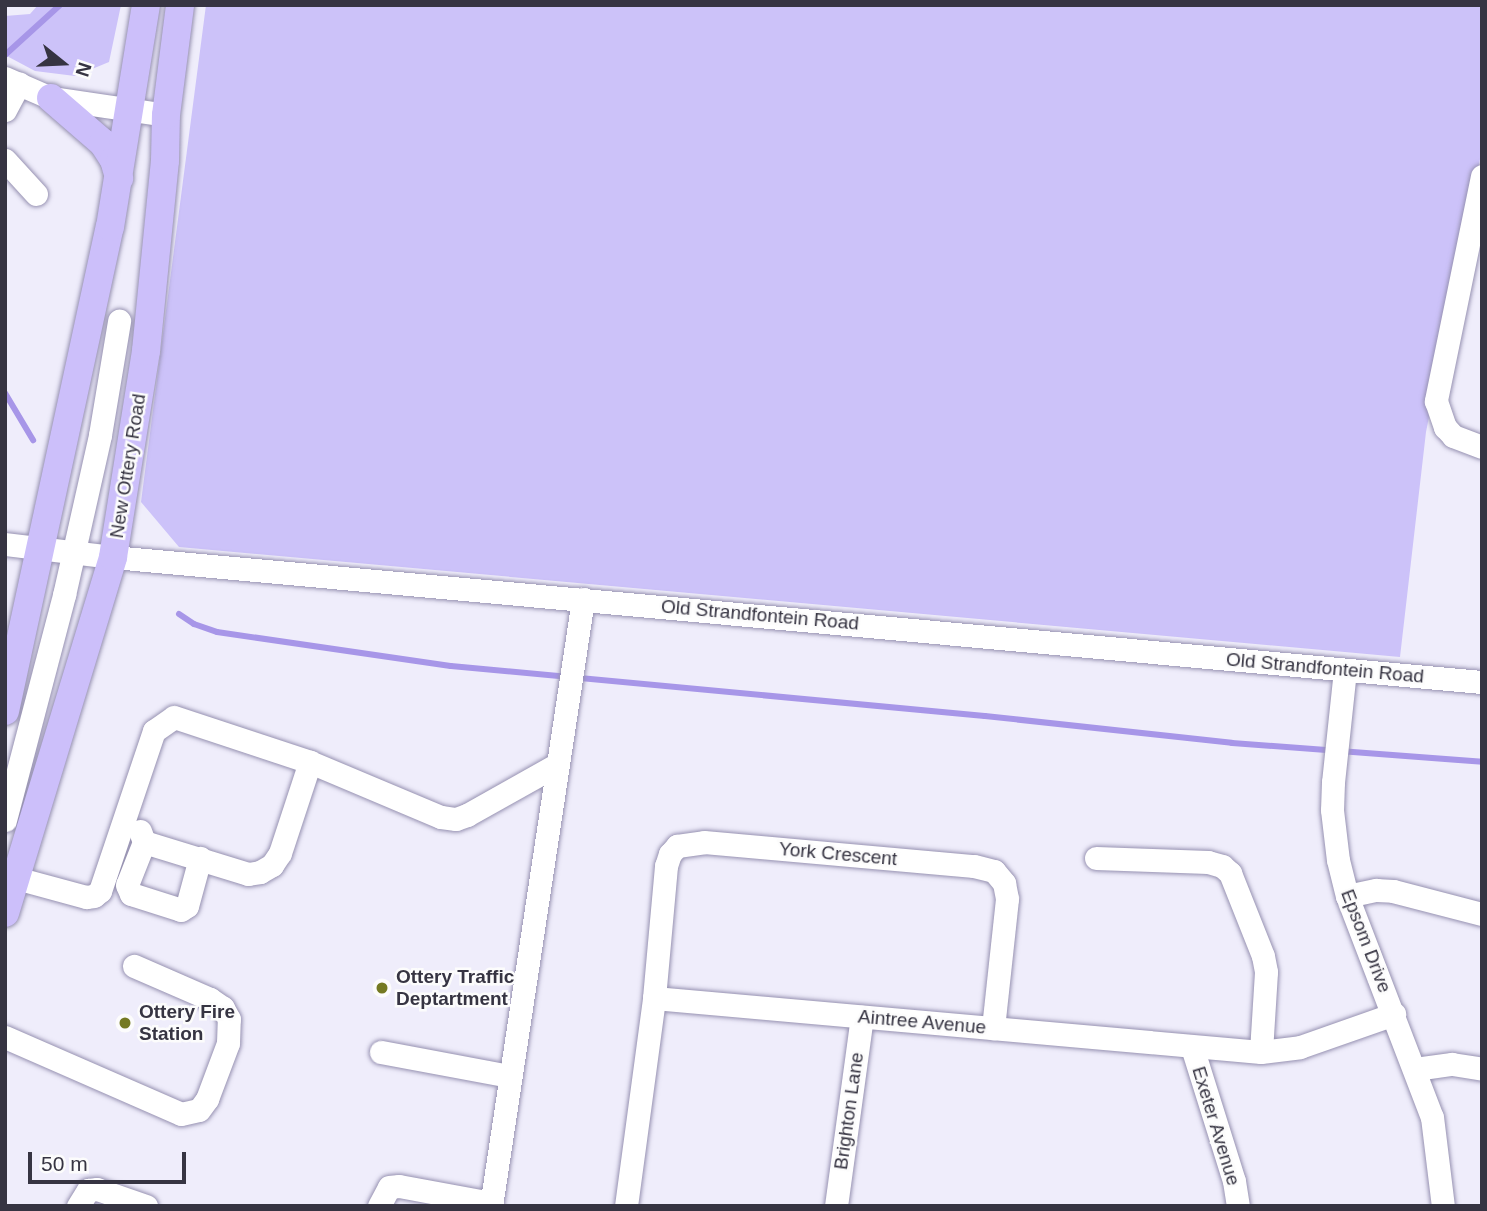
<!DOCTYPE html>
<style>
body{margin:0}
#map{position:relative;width:1487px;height:1211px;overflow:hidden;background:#efedfb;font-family:Helvetica,sans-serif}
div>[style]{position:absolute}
.green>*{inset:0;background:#ccc2f9}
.stream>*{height:6px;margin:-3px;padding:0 3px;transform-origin:3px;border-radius:3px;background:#a796e8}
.roads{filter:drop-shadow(0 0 2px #9691b1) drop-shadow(0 0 2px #9691b1)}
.minor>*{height:23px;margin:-11.5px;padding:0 11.5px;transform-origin:11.5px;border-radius:11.5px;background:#fff}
.major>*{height:28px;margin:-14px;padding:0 14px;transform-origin:14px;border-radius:14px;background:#ccbffa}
.dots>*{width:19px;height:19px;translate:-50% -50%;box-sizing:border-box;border:4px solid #fcfcfc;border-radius:50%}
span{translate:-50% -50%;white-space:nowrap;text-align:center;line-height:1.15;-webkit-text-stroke:5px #fcfcfc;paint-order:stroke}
.street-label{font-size:19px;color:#363442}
.poi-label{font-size:19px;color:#363442;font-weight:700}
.left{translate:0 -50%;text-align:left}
.frame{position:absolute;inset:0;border:7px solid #363442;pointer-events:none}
.north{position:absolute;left:28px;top:28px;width:70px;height:70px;-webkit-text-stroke:5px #fcfcfc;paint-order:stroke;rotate:108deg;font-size:19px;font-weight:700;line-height:28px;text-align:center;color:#363442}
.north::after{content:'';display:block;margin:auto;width:24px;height:32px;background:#363442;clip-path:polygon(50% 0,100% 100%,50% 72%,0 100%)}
.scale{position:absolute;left:28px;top:1152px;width:158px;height:32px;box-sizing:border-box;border:4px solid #363442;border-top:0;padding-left:9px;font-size:21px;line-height:24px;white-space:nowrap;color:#363442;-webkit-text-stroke:5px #fcfcfc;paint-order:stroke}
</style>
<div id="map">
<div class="green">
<i style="clip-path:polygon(38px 5px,121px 5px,109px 62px,75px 76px,35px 71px,5px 55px,5px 16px,30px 14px)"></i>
<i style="clip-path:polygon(206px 5px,1482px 5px,1482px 149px,1426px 432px,1400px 657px,179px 547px,141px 502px)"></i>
</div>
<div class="stream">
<i style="left:5px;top:55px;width:74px;rotate:-42.3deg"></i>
<i style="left:5px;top:393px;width:55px;rotate:59.2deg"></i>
<i style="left:179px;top:614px;width:18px;rotate:34deg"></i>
<i style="left:194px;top:624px;width:24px;rotate:19deg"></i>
<i style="left:217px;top:632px;width:236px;rotate:8.3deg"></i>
<i style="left:451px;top:666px;width:536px;rotate:5.35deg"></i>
<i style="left:985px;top:716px;width:248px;rotate:6.2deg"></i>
<i style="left:1232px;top:743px;width:251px;rotate:4.3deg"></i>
</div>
<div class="roads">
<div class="minor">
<i style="left:5px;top:78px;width:50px;rotate:23.5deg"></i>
<i style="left:51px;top:98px;width:116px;rotate:8.4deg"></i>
<i style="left:5px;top:110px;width:30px;rotate:-62deg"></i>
<i style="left:5px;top:160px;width:46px;rotate:47.6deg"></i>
<i style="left:1482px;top:176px;width:230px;rotate:101.6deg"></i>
<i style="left:1436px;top:401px;width:28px;rotate:71deg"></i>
<i style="left:1445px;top:427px;width:12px;rotate:48deg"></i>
<i style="left:1453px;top:436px;width:31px;rotate:21deg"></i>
<i style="left:5px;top:544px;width:109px;rotate:6.9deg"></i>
<i style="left:113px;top:557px;width:1375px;rotate:5.22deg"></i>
<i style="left:1345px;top:670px;width:113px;rotate:96.1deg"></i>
<i style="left:1333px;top:782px;width:28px;rotate:92deg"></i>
<i style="left:1332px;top:810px;width:50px;rotate:83.2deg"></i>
<i style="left:1338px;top:860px;width:37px;rotate:76deg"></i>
<i style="left:1347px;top:896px;width:237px;rotate:69deg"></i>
<i style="left:1432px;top:1117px;width:90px;rotate:83deg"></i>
<i style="left:5px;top:820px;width:233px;rotate:-75.3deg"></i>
<i style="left:64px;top:595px;width:164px;rotate:-77.3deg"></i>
<i style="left:100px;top:435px;width:116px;rotate:-80.5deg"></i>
<i style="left:140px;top:831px;width:12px;rotate:70deg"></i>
<i style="left:144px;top:842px;width:46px;rotate:111.6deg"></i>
<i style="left:127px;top:885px;width:10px;rotate:66deg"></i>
<i style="left:131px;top:894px;width:52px;rotate:17.7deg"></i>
<i style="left:181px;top:910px;width:7px;rotate:-34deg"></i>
<i style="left:187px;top:906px;width:50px;rotate:-74.8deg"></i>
<i style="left:144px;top:842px;width:109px;rotate:17.1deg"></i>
<i style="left:248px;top:874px;width:12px;rotate:-9deg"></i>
<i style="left:260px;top:872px;width:14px;rotate:-30deg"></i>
<i style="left:272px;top:865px;width:14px;rotate:-56deg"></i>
<i style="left:280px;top:853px;width:96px;rotate:-71.8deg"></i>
<i style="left:1096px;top:858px;width:112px;rotate:2deg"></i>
<i style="left:1208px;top:862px;width:15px;rotate:16deg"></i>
<i style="left:1222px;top:866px;width:11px;rotate:41deg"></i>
<i style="left:1230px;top:873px;width:89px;rotate:68.3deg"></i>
<i style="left:1263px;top:956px;width:16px;rotate:79deg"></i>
<i style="left:1266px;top:972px;width:80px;rotate:93.6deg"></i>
<i style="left:16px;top:878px;width:73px;rotate:15.2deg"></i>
<i style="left:86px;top:897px;width:8px;rotate:-7deg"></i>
<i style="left:94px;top:896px;width:8px;rotate:-40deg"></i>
<i style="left:100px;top:891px;width:169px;rotate:-71.4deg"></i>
<i style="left:154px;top:731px;width:24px;rotate:-35deg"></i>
<i style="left:174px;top:717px;width:143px;rotate:18.3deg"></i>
<i style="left:310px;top:762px;width:142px;rotate:22.8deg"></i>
<i style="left:441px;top:817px;width:15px;rotate:8deg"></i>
<i style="left:456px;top:819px;width:12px;rotate:-20deg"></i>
<i style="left:467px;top:815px;width:104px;rotate:-29.3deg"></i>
<i style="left:1347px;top:896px;width:30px;rotate:-12deg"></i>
<i style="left:1376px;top:890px;width:17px;rotate:3deg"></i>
<i style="left:1393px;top:891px;width:92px;rotate:14.5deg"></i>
<i style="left:654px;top:998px;width:609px;rotate:5.08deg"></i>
<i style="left:1261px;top:1052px;width:39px;rotate:-7deg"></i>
<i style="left:1300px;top:1047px;width:100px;rotate:-19.3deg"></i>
<i style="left:5px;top:1037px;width:192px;rotate:23.6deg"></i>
<i style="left:181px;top:1114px;width:18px;rotate:-13deg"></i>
<i style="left:199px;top:1110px;width:14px;rotate:-54deg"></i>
<i style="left:207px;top:1099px;width:60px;rotate:-69.4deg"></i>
<i style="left:228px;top:1043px;width:24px;rotate:-88deg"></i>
<i style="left:229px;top:1019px;width:13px;rotate:-119deg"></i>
<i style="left:223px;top:1008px;width:16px;rotate:-145deg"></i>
<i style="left:210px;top:999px;width:83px;rotate:-156.5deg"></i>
<i style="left:1192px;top:1047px;width:140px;rotate:72.6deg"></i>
<i style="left:1234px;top:1181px;width:25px;rotate:81deg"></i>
<i style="left:381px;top:1052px;width:130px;rotate:10.6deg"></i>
<i style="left:1415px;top:1069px;width:37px;rotate:-8deg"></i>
<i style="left:1452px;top:1064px;width:30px;rotate:9deg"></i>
<i style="left:78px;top:1206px;width:19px;rotate:-58deg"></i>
<i style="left:88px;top:1190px;width:9px;rotate:-6deg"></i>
<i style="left:97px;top:1189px;width:52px;rotate:19.1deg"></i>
<i style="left:379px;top:1206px;width:21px;rotate:-62deg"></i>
<i style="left:389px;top:1187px;width:10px;rotate:-6deg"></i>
<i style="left:399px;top:1186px;width:94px;rotate:10.5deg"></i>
<i style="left:491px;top:1206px;width:614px;rotate:-81.38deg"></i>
<i style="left:626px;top:1206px;width:210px;rotate:-82.3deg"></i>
<i style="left:654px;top:998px;width:133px;rotate:-84.8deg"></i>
<i style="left:666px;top:866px;width:13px;rotate:-72deg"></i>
<i style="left:670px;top:854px;width:11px;rotate:-49deg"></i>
<i style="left:677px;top:846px;width:27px;rotate:-8deg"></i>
<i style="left:704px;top:842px;width:271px;rotate:5.1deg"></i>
<i style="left:974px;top:866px;width:21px;rotate:14deg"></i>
<i style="left:994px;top:871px;width:16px;rotate:50deg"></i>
<i style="left:1004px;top:883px;width:16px;rotate:79deg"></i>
<i style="left:1007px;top:899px;width:130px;rotate:96.2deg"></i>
<i style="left:836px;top:1206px;width:191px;rotate:-82.2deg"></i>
</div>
<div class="major">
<i style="left:51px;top:98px;width:69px;rotate:40.9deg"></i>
<i style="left:103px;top:143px;width:20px;rotate:57deg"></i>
<i style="left:114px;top:160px;width:19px;rotate:74deg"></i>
<i style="left:5px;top:711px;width:495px;rotate:-77.8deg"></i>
<i style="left:110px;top:227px;width:225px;rotate:-80.8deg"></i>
<i style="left:5px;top:913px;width:372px;rotate:-73.1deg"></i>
<i style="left:113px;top:557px;width:209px;rotate:-80.9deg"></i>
<i style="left:146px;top:351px;width:191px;rotate:-84.3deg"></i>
<i style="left:165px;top:161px;width:46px;rotate:-88.8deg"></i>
<i style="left:166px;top:115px;width:111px;rotate:-82.7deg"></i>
</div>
</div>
<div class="dots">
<i style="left:382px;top:988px;background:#747922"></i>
<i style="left:125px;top:1023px;background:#747922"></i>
</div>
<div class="street-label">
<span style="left:128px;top:466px;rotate:-81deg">New Ottery Road</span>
<span style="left:760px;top:615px;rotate:5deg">Old Strandfontein Road</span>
<span style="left:1325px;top:668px;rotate:5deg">Old Strandfontein Road</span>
<span style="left:838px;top:854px;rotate:5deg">York Crescent</span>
<span style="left:1366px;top:941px;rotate:69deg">Epsom Drive</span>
<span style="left:922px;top:1022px;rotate:5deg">Aintree Avenue</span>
<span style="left:849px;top:1111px;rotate:-82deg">Brighton Lane</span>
<span style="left:1216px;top:1126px;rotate:73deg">Exeter Avenue</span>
</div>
<div class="poi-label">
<span class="left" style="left:396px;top:988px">Ottery Traffic<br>Deptartment</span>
<span class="left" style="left:139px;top:1023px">Ottery Fire<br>Station</span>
</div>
<div class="frame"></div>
<div class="north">N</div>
<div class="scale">50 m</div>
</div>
